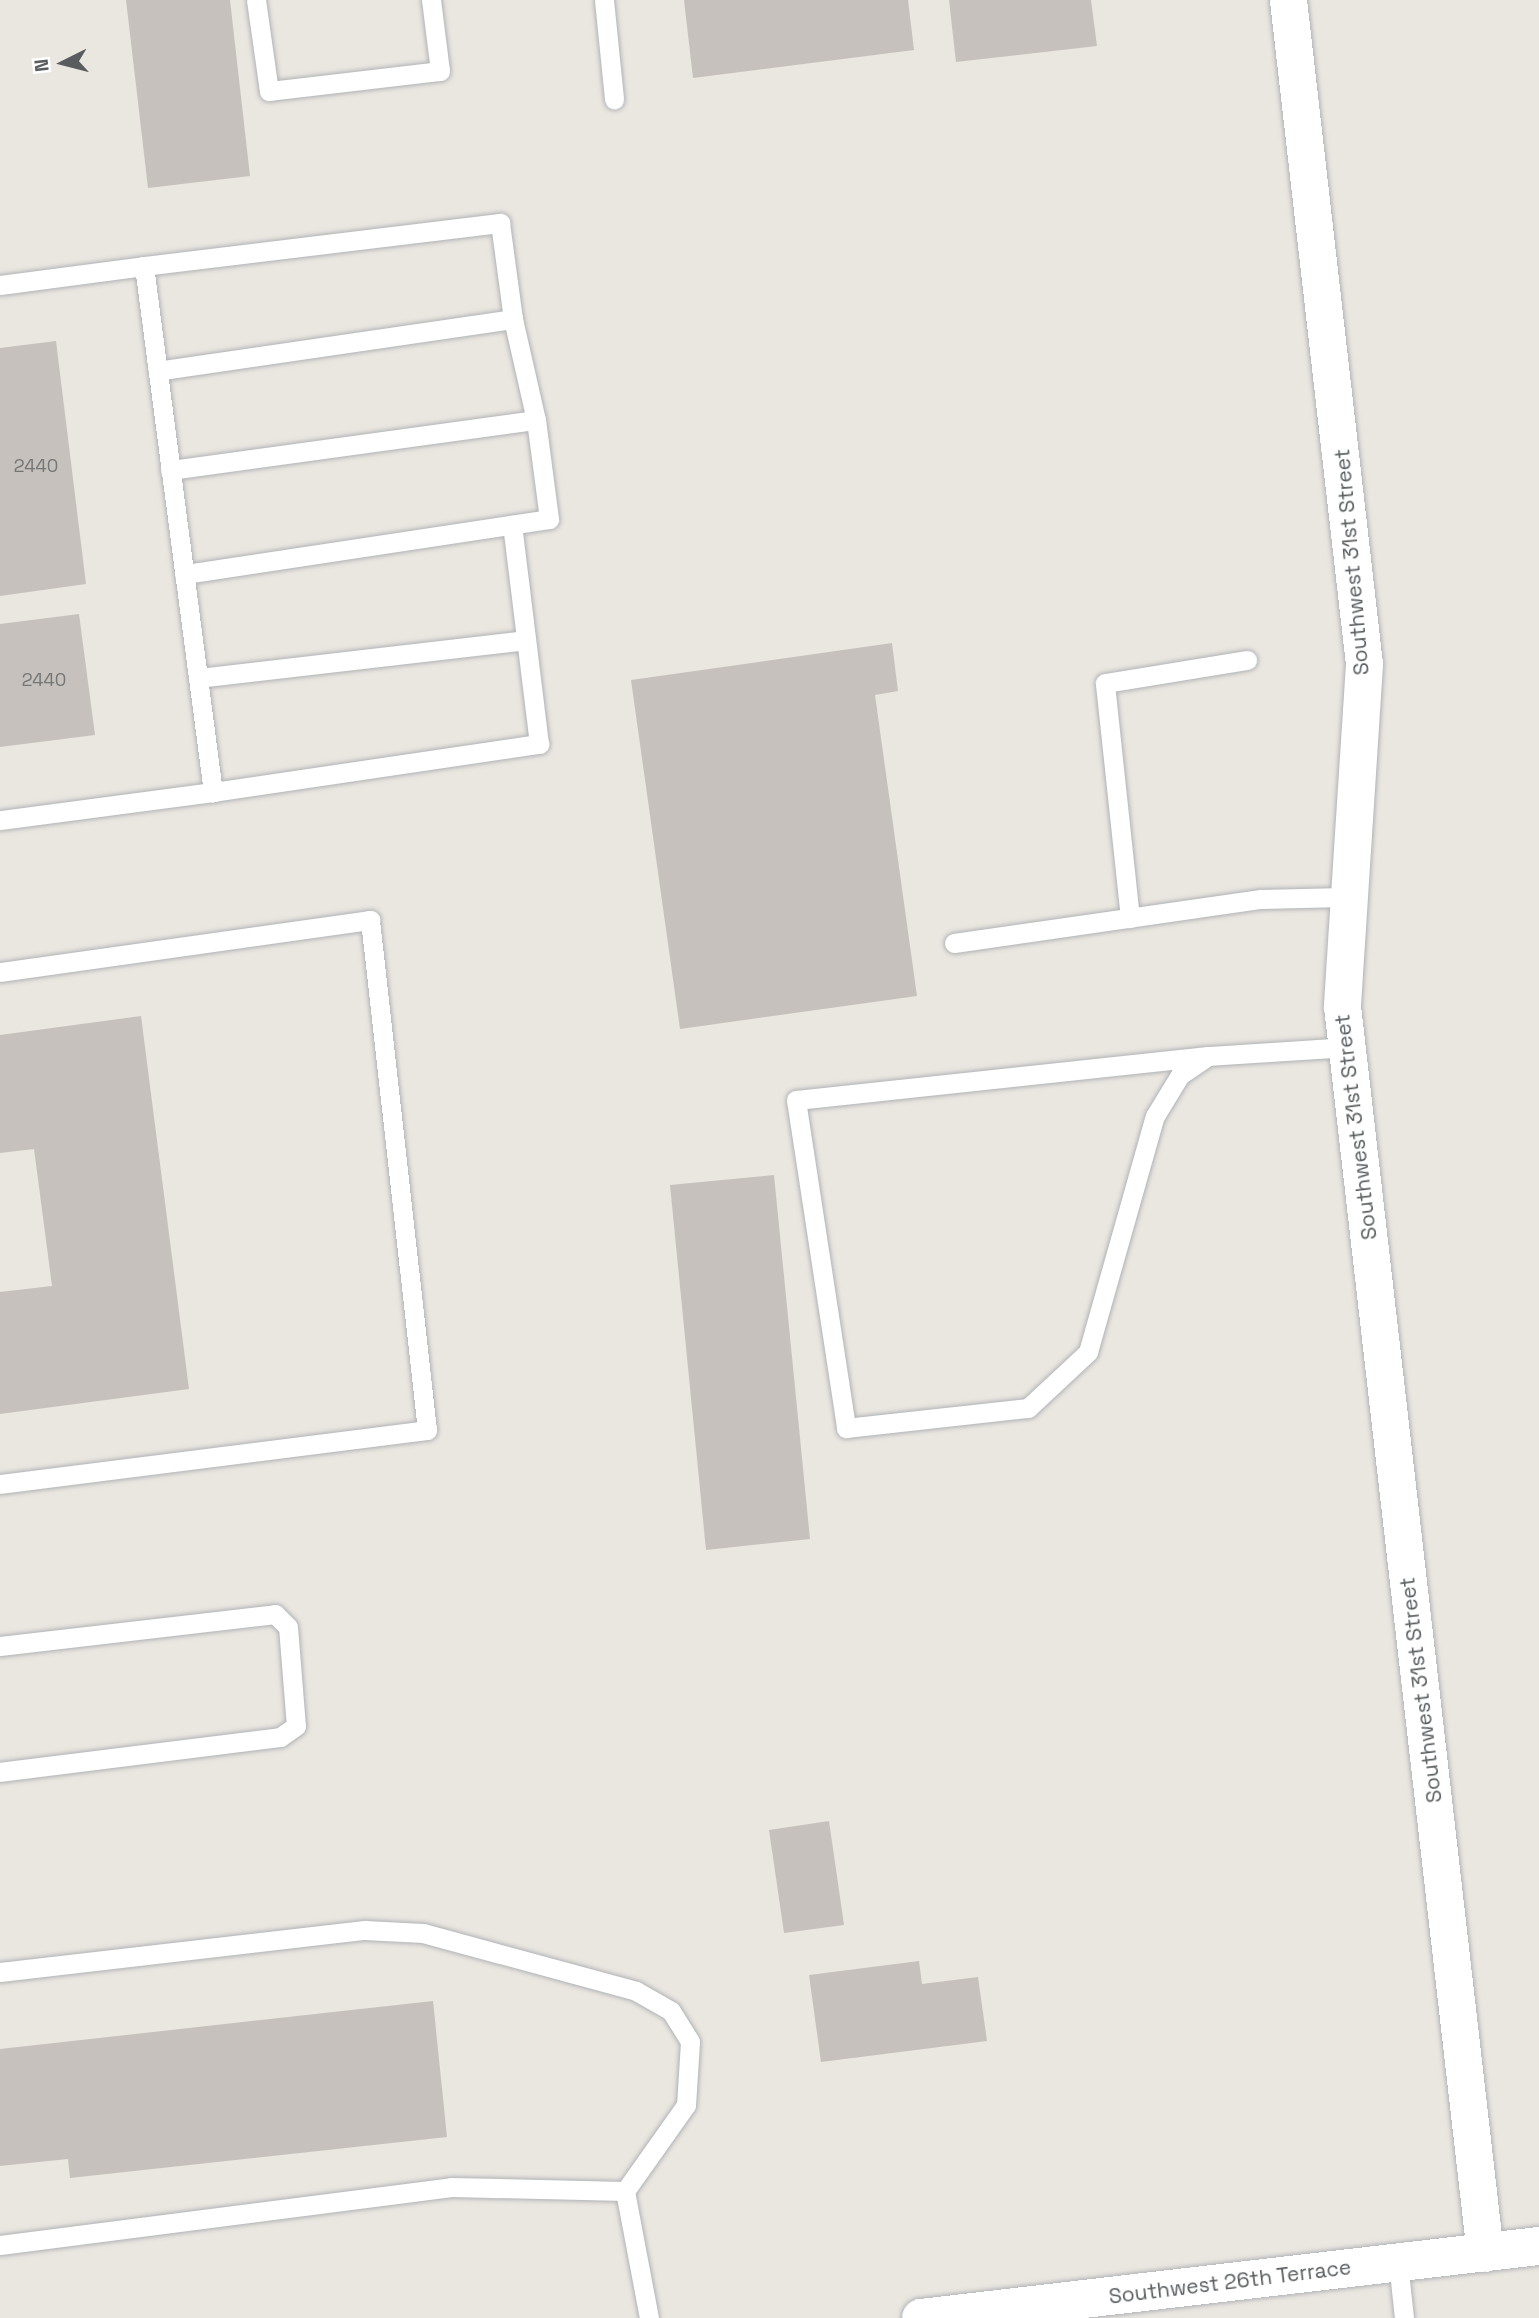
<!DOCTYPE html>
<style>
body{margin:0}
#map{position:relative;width:1539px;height:2318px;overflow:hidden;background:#eae6e0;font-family:"Space Grotesk",sans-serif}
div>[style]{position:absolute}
.building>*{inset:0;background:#c6c1bc}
.roads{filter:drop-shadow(0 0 2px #b0b3b6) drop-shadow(0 0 2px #b0b3b6)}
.lane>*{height:19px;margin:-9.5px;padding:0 9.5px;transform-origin:9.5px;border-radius:9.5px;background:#fff}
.street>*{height:37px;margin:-18.5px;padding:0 18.5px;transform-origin:18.5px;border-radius:18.5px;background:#fff}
.secondary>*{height:38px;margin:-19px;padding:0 19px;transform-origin:19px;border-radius:19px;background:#fff}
span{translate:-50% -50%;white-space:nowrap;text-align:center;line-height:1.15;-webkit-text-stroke:6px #fff;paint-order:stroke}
.number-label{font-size:18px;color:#747676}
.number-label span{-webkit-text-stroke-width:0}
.street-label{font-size:21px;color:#595d5f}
.north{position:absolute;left:28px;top:28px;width:70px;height:70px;-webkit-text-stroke:5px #fff;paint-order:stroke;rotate:264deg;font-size:19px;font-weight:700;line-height:28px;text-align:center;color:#595d5f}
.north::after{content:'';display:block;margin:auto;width:24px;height:32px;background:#595d5f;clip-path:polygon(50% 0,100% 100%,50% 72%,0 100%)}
</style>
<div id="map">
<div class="building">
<i style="clip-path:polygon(126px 0,230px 0,250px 176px,148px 188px)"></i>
<i style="clip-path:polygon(684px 0,908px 0,914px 50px,693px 78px)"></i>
<i style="clip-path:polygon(949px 0,1091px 0,1097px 46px,956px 62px)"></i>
<i style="clip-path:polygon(56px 341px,86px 584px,0 596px,0 348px)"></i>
<i style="clip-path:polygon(79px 614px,95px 735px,0 747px,0 624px)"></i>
<i style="clip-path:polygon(892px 643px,898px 691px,875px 695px,917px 996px,680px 1029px,631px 680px)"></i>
<i style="clip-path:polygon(141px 1016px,189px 1389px,0 1414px,0 1292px,52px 1286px,34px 1149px,0 1153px,0 1035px)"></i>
<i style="clip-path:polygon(774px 1175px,810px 1539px,706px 1550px,670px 1185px)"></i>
<i style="clip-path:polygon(829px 1821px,844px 1925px,784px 1933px,769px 1830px)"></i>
<i style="clip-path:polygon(919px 1961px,922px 1984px,978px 1977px,987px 2041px,821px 2062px,809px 1975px)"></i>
<i style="clip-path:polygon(433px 2001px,447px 2137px,70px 2178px,68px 2159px,0 2166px,0 2049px)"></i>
</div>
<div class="roads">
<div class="lane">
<i style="left:256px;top:0;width:92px;rotate:81.9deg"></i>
<i style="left:269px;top:91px;width:172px;rotate:-6.7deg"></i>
<i style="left:440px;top:71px;width:72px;rotate:-97.2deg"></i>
<i style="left:604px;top:0;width:100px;rotate:84.2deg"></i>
<i style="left:144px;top:266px;width:359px;rotate:-6.9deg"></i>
<i style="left:500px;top:223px;width:97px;rotate:82.3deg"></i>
<i style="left:513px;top:319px;width:359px;rotate:171.7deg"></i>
<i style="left:0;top:285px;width:145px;rotate:-7.5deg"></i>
<i style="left:144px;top:266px;width:531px;rotate:82.53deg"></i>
<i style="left:213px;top:792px;width:215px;rotate:172.5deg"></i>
<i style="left:513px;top:319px;width:104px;rotate:77.2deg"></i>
<i style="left:170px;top:470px;width:369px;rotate:-7.8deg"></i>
<i style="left:536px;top:420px;width:100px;rotate:82.5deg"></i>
<i style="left:549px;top:519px;width:369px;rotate:171.4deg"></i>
<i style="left:198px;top:678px;width:328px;rotate:-6.6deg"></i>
<i style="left:213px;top:792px;width:330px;rotate:-8.4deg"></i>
<i style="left:539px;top:744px;width:221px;rotate:-97deg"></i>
<i style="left:1130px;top:918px;width:236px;rotate:-96.1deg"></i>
<i style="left:1105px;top:683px;width:144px;rotate:-9.2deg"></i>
<i style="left:954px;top:943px;width:310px;rotate:-8.2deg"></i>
<i style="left:1261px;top:899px;width:83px;rotate:-1.4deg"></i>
<i style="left:0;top:972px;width:374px;rotate:-8deg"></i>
<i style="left:370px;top:920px;width:513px;rotate:83.62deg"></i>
<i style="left:427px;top:1430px;width:430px;rotate:172.8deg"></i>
<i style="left:1208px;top:1056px;width:414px;rotate:173.9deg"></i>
<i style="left:796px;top:1100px;width:332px;rotate:81.3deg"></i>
<i style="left:846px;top:1428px;width:183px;rotate:-6.3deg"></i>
<i style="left:1028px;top:1408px;width:82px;rotate:-43deg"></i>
<i style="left:1088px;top:1352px;width:245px;rotate:-74.2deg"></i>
<i style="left:1155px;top:1116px;width:48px;rotate:-58.6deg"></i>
<i style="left:1180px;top:1075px;width:34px;rotate:-34deg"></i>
<i style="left:1208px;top:1056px;width:139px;rotate:-3.7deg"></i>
<i style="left:0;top:1646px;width:277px;rotate:-6.6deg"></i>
<i style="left:275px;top:1614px;width:18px;rotate:45deg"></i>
<i style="left:288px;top:1627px;width:99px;rotate:85.4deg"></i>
<i style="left:296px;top:1726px;width:19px;rotate:145deg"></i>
<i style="left:280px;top:1737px;width:282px;rotate:172.9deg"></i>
<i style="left:0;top:1972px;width:367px;rotate:-6.6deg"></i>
<i style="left:365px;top:1930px;width:58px;rotate:3deg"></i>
<i style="left:423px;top:1933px;width:221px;rotate:15.2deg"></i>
<i style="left:636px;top:1991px;width:40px;rotate:29.7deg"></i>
<i style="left:671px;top:2011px;width:36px;rotate:58deg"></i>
<i style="left:690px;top:2042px;width:63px;rotate:93.6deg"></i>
<i style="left:686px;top:2105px;width:105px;rotate:125.3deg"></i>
<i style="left:0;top:2245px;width:455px;rotate:-7.3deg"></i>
<i style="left:451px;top:2187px;width:174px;rotate:1.3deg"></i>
<i style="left:625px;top:2191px;width:129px;rotate:79.3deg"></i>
<i style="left:1398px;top:2262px;width:56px;rotate:83.9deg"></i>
</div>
<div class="street">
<i style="left:1288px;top:0;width:668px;rotate:83.47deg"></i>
<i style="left:1364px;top:664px;width:343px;rotate:93.7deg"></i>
<i style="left:1342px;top:1006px;width:1255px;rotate:83.46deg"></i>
</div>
<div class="secondary">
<i style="left:921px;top:2318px;width:622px;rotate:-6.65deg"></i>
</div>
</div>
<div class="number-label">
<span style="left:36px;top:466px">2440</span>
<span style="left:44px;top:680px">2440</span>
</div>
<div class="street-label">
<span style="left:1352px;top:562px;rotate:-95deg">Southwest 31st Street</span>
<span style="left:1356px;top:1127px;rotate:-97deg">Southwest 31st Street</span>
<span style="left:1421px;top:1690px;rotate:-97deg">Southwest 31st Street</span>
<span style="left:1230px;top:2282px;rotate:-7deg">Southwest 26th Terrace</span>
</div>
<div class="north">N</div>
</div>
